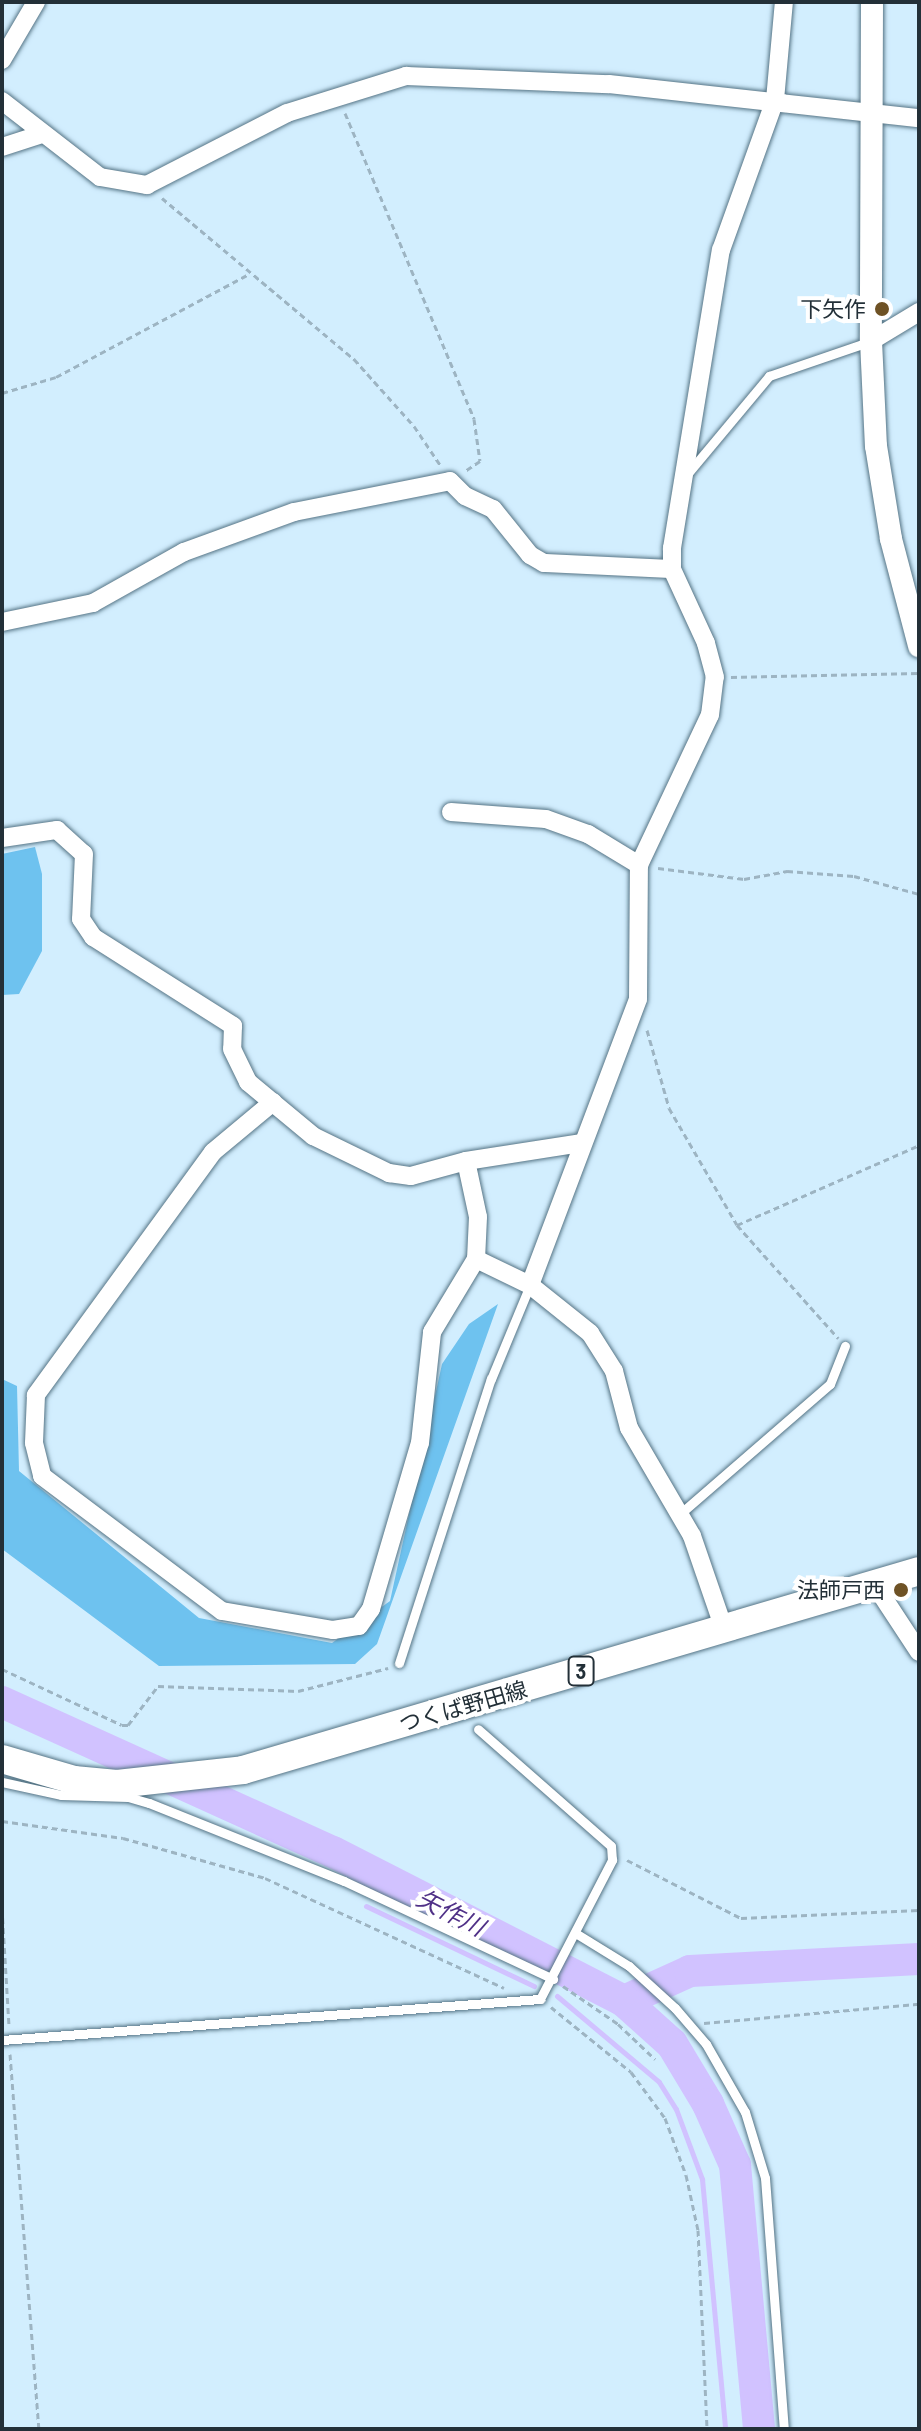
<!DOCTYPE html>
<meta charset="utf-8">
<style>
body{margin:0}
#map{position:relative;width:921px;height:2431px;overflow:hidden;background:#d2eefe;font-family:Barlow,"Noto Sans JP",sans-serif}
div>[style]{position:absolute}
.green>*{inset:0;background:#6ec2ef}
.stream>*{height:5px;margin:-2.5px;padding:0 2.5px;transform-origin:2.5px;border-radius:2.5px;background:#d1c2ff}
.river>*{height:32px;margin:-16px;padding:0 16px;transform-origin:16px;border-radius:16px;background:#d1c2ff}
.path>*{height:3px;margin-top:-1.5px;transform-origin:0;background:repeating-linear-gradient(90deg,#9db4c2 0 6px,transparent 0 10px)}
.roads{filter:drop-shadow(0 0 2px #557485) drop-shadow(0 0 2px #557485)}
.service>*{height:9px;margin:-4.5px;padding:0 4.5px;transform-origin:4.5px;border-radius:4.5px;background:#fff}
.minor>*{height:18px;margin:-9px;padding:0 9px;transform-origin:9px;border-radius:9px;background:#fff}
.tertiary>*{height:22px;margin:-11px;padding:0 11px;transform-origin:11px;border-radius:11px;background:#fff}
.primary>*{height:28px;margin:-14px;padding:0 14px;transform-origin:14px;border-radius:14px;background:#fff}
.dots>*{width:22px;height:22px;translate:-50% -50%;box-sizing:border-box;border:4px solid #fff;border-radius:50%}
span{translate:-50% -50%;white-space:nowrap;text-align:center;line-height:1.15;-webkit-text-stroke:8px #fff;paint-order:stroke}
.shield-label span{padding:2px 6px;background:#fff;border:2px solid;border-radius:6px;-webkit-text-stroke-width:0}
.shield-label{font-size:20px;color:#233038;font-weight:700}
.poi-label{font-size:22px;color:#233038}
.right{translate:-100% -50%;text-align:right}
.street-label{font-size:22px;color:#233038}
.water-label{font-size:24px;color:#503187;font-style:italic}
.frame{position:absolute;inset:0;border:4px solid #233038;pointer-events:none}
</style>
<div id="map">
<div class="green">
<i style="clip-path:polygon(35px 847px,42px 874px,42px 951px,19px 994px,2px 995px,2px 854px)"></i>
<i style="clip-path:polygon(498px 1304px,377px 1644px,355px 1664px,159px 1666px,2px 1549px,2px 1379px,17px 1386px,19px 1471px,199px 1618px,332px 1643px,390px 1601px,442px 1364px,469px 1324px)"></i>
</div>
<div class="stream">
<i style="left:366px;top:1906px;width:186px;rotate:25.5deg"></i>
<i style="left:557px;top:1996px;width:133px;rotate:40.1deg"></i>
<i style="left:659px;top:2082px;width:32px;rotate:58deg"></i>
<i style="left:676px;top:2109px;width:75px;rotate:69.6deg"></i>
<i style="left:702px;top:2179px;width:251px;rotate:84.7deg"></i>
</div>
<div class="river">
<i style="left:2px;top:1702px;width:363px;rotate:24.4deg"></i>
<i style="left:333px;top:1852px;width:327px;rotate:27.1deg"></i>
<i style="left:624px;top:2001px;width:72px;rotate:-24.4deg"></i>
<i style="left:690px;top:1971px;width:229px;rotate:-3deg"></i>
<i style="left:624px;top:2001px;width:64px;rotate:41.9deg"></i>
<i style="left:672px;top:2044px;width:70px;rotate:59deg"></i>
<i style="left:708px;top:2104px;width:67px;rotate:66.1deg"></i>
<i style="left:735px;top:2165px;width:265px;rotate:84.8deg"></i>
</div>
<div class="path">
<i style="left:345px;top:113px;width:332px;rotate:67.1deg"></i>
<i style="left:474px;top:419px;width:42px;rotate:81.9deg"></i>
<i style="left:480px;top:461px;width:18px;rotate:146deg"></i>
<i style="left:162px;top:198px;width:251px;rotate:40deg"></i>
<i style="left:354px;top:359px;width:90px;rotate:48.2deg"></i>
<i style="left:414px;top:426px;width:48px;rotate:56deg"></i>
<i style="left:2px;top:393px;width:56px;rotate:-16.5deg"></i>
<i style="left:56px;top:377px;width:219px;rotate:-28.1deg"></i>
<i style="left:731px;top:677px;width:188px;rotate:-1.2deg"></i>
<i style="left:658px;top:868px;width:87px;rotate:7.3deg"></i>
<i style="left:744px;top:879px;width:44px;rotate:-10.5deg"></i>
<i style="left:787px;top:871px;width:67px;rotate:4.3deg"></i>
<i style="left:854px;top:876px;width:67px;rotate:15.5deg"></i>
<i style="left:647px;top:1030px;width:81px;rotate:74.2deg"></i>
<i style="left:669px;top:1108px;width:135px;rotate:59.8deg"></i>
<i style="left:737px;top:1225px;width:152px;rotate:48.2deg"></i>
<i style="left:737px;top:1225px;width:199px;rotate:-23.7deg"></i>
<i style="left:2px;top:1669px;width:132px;rotate:25deg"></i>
<i style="left:122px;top:1725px;width:6px"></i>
<i style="left:128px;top:1725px;width:49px;rotate:-52.4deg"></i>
<i style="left:158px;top:1686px;width:140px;rotate:2deg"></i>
<i style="left:298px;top:1691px;width:93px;rotate:-14.3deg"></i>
<i style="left:2px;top:1821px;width:122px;rotate:8deg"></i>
<i style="left:123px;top:1838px;width:148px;rotate:15.7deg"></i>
<i style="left:265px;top:1878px;width:263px;rotate:24.7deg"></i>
<i style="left:627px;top:1860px;width:128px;rotate:27deg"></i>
<i style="left:741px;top:1918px;width:178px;rotate:-2.6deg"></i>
<i style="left:2px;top:1908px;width:118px;rotate:86.6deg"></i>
<i style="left:563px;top:1986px;width:67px;rotate:34.6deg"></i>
<i style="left:618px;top:2024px;width:51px;rotate:43.4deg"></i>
<i style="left:551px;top:2007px;width:103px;rotate:39.1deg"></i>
<i style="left:631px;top:2072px;width:57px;rotate:53.5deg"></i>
<i style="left:665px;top:2118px;width:61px;rotate:69.8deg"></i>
<i style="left:686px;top:2175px;width:56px;rotate:77.7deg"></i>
<i style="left:698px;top:2230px;width:199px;rotate:87.4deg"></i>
<i style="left:704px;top:2023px;width:216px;rotate:-5.1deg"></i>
<i style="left:10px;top:2054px;width:376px;rotate:85.6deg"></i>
</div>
<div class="roads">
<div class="service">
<i style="left:689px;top:472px;width:125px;rotate:-50.2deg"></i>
<i style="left:769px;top:376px;width:108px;rotate:-18.9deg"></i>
<i style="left:681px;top:1513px;width:197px;rotate:-40.9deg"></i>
<i style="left:830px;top:1384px;width:41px;rotate:-68.5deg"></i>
<i style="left:399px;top:1663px;width:299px;rotate:-72.1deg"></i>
<i style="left:491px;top:1379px;width:102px;rotate:-67.5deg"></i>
<i style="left:2px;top:1782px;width:60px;rotate:12.4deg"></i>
<i style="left:61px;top:1795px;width:67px;rotate:1.7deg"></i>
<i style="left:128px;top:1797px;width:22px;rotate:16deg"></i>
<i style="left:149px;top:1803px;width:210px;rotate:21.8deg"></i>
<i style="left:344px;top:1881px;width:231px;rotate:25.1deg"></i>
<i style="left:577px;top:1934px;width:61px;rotate:31.6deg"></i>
<i style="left:629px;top:1966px;width:62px;rotate:42.4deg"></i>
<i style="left:675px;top:2008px;width:48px;rotate:49.3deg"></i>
<i style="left:706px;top:2044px;width:78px;rotate:60.2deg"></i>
<i style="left:745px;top:2112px;width:69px;rotate:73.1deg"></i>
<i style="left:765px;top:2178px;width:252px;rotate:85.7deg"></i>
<i style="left:2px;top:2040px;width:540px;rotate:-4.36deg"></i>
<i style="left:540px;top:1999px;width:157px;rotate:-62.6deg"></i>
<i style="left:612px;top:1860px;width:14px;rotate:-94deg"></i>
<i style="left:611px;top:1846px;width:177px;rotate:-138.7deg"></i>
</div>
<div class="minor">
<i style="left:2px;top:60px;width:67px;rotate:-59.6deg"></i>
<i style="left:2px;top:101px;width:124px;rotate:37.8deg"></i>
<i style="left:100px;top:177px;width:48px;rotate:9.7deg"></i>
<i style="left:147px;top:185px;width:157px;rotate:-27.2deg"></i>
<i style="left:287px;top:113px;width:125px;rotate:-17.3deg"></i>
<i style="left:406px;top:76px;width:203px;rotate:2.3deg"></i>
<i style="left:609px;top:84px;width:312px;rotate:6.3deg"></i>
<i style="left:2px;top:147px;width:39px;rotate:-18deg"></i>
<i style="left:871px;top:341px;width:56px;rotate:-31.1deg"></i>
<i style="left:2px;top:622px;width:93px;rotate:-11.8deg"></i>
<i style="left:93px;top:603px;width:104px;rotate:-29.3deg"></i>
<i style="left:184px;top:552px;width:117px;rotate:-20deg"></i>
<i style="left:294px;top:512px;width:159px;rotate:-11.2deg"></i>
<i style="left:450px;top:481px;width:21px;rotate:45deg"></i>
<i style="left:465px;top:496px;width:31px;rotate:25deg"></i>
<i style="left:493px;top:509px;width:59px;rotate:51.2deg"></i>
<i style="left:530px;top:555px;width:16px;rotate:30deg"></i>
<i style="left:544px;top:563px;width:128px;rotate:2.7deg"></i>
<i style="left:451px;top:812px;width:95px;rotate:4.2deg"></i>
<i style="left:546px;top:819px;width:45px;rotate:19.7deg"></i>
<i style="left:588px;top:834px;width:60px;rotate:31.3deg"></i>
<i style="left:2px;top:838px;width:56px;rotate:-8.3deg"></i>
<i style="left:57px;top:830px;width:36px;rotate:42deg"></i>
<i style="left:84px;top:854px;width:65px;rotate:92.6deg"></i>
<i style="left:81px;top:919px;width:22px;rotate:56deg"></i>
<i style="left:93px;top:937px;width:166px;rotate:32.4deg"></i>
<i style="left:233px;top:1026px;width:23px;rotate:92deg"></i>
<i style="left:232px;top:1049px;width:37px;rotate:64deg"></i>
<i style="left:248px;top:1082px;width:85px;rotate:39.7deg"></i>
<i style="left:313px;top:1136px;width:85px;rotate:26deg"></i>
<i style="left:389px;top:1173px;width:22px;rotate:8deg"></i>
<i style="left:411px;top:1176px;width:57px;rotate:-15.3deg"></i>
<i style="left:466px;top:1161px;width:116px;rotate:-8.9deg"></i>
<i style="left:273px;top:1102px;width:78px;rotate:140.2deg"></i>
<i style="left:213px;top:1152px;width:301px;rotate:126.1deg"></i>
<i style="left:36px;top:1395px;width:48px;rotate:92.4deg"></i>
<i style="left:34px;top:1443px;width:34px;rotate:76deg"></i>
<i style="left:42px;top:1476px;width:225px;rotate:36.9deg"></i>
<i style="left:222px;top:1611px;width:113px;rotate:9.7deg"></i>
<i style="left:333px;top:1630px;width:26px;rotate:-9deg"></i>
<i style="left:359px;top:1626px;width:21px;rotate:-55deg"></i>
<i style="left:371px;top:1609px;width:173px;rotate:-73.6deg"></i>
<i style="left:420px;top:1443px;width:112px;rotate:-83.8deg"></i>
<i style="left:432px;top:1332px;width:85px;rotate:-58.9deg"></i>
<i style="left:466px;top:1161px;width:57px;rotate:77.9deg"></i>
<i style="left:478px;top:1217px;width:42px;rotate:92.7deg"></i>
<i style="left:476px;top:1259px;width:60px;rotate:25.7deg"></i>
<i style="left:530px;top:1285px;width:77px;rotate:38.7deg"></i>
<i style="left:590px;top:1333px;width:45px;rotate:57.7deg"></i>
<i style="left:614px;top:1371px;width:59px;rotate:75.3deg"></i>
<i style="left:629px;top:1428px;width:125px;rotate:59.7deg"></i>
<i style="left:692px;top:1536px;width:98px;rotate:71deg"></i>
<i style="left:530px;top:1285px;width:306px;rotate:-69.3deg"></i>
<i style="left:638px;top:999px;width:134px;rotate:-89.6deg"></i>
<i style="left:639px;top:865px;width:166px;rotate:-64.7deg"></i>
<i style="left:710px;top:715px;width:38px;rotate:-83deg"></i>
<i style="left:715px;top:677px;width:35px;rotate:-105deg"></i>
<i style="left:706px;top:643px;width:81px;rotate:-114.7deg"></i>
<i style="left:672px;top:569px;width:21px;rotate:-90deg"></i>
<i style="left:672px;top:548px;width:302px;rotate:-80.7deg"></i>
<i style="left:721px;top:250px;width:159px;rotate:-70.2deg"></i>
<i style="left:775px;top:100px;width:98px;rotate:-84.8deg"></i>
<i style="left:875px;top:1585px;width:80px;rotate:56.7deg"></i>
</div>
<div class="tertiary">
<i style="left:872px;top:2px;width:339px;rotate:90.2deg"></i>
<i style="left:871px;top:341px;width:105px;rotate:87.3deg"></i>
<i style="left:876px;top:446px;width:94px;rotate:80.8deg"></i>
<i style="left:891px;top:539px;width:111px;rotate:75.3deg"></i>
</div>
<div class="primary">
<i style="left:2px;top:1759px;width:75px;rotate:16.3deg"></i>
<i style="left:74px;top:1780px;width:43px;rotate:5.3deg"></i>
<i style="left:117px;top:1784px;width:127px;rotate:-6.3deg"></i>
<i style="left:243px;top:1770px;width:705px;rotate:-16.4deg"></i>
</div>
</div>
<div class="dots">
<i style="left:882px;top:309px;background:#6e5225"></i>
<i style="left:901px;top:1590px;background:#6e5225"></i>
</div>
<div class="shield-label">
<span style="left:581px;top:1671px">3</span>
</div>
<div class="poi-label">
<span class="right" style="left:866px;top:309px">下矢作</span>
<span class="right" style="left:885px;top:1590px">法師戸西</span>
</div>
<div class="street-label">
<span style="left:463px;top:1706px;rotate:-16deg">つくば野田線</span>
</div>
<div class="water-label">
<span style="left:451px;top:1912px;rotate:27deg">矢作川</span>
</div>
<div class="frame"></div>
</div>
